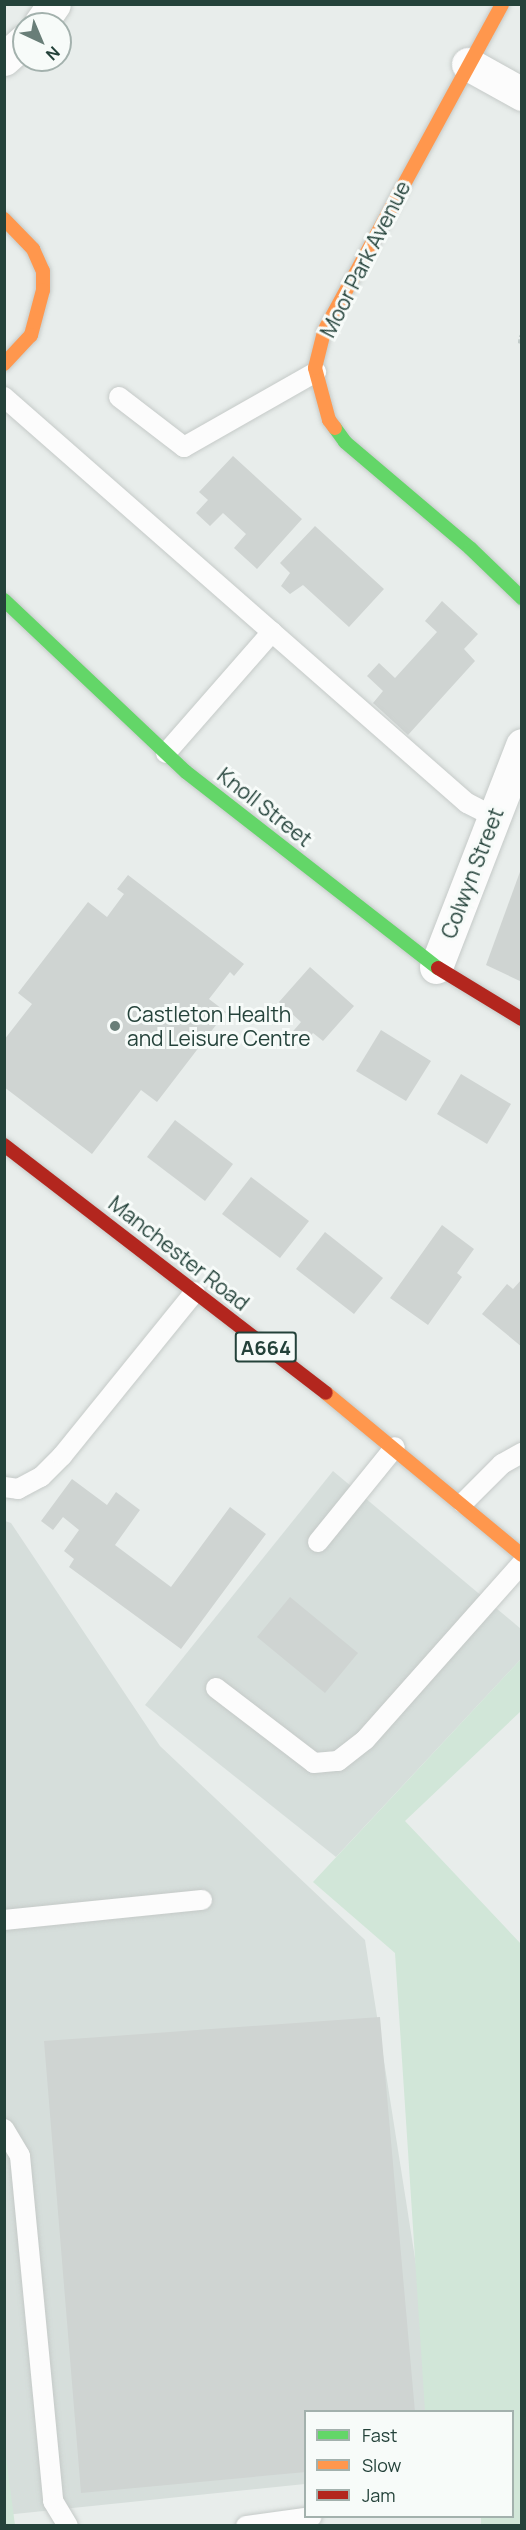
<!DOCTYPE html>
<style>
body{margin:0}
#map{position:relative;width:526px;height:2530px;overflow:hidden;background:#e8edeb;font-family:Manrope,sans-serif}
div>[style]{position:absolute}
.built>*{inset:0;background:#d6dedb}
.green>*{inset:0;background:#d1e6d8}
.building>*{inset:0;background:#cfd4d2}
.path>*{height:4px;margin-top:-2px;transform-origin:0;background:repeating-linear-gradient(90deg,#c3ccca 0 3px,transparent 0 7.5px)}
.roads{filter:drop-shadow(0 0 2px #c5cac8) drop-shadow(0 0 2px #c5cac8)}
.lane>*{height:20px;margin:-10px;padding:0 10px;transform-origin:10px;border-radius:10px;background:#fcfcfc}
.street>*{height:33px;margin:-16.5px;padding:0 16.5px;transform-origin:16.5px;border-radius:16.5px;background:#fcfcfc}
.fast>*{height:14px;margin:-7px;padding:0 7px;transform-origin:7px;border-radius:7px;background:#63d668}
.slow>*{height:14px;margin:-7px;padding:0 7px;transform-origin:7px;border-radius:7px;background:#ff974d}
.jam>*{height:14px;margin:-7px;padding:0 7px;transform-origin:7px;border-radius:7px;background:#b3261e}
.dots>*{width:16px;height:16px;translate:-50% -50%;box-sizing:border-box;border:3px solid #f7fbf9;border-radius:50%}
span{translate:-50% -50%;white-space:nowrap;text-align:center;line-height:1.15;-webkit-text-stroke:6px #f7fbf9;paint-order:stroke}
.shield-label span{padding:2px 4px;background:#f7fbf9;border:2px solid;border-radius:4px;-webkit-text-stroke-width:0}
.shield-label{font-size:20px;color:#24423a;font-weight:700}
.street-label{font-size:21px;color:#24423a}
.poi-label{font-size:21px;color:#24423a}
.left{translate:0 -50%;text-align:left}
.frame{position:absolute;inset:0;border:6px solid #24423a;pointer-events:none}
.legend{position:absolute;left:304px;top:2410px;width:210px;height:108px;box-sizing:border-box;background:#f7fbf9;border:2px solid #a3b1ad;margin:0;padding:8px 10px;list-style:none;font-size:18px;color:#24423a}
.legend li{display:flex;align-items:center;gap:12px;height:30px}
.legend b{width:30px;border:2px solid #a3b1ad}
.north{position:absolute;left:12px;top:12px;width:60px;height:60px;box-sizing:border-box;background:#f7fbf9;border:2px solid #a3b1ad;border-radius:50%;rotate:136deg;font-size:16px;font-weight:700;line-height:24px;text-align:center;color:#24423a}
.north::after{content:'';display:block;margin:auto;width:21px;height:27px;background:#697e78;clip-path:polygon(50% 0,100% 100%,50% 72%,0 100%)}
</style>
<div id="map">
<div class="built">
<i style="clip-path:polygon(333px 1471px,521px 1629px,521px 1659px,336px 1857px,145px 1705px)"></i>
<i style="clip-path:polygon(5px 1521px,11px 1523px,160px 1746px,365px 1940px,439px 2411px,306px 2412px,305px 2484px,5px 2515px)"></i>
</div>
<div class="green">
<i style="clip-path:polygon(521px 1659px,521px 1711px,405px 1821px,521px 1944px,521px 2525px,481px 2526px,481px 2517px,512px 2516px,512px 2412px,425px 2411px,395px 1953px,313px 1882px)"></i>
<i style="clip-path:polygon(5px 2450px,15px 2525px,5px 2525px)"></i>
</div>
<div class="building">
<i style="clip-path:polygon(233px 456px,302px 519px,257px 569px,234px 548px,246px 534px,223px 513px,210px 526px,196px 513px,208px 500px,199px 492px)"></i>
<i style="clip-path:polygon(315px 526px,384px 589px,349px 627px,303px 585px,290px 594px,281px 586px,290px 573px,280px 563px)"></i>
<i style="clip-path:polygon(442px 601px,478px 634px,464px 649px,475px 661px,408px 735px,373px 703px,383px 691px,367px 676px,379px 663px,395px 678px,437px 632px,425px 621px)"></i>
<i style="clip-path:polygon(521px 869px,522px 869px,522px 982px,486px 965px)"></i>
<i style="clip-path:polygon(128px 875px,244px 964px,234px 976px,230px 972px,209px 999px,226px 1012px,157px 1102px,141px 1090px,92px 1154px,4px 1087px,4px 1040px,32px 1004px,18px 993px,88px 902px,107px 917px,124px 894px,117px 889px)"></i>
<i style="clip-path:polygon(310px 967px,354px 1006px,323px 1041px,313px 1033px,300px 1048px,288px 1037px,301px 1022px,279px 1002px)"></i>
<i style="clip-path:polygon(381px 1030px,431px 1061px,406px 1101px,356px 1071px)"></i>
<i style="clip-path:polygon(461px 1074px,511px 1104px,487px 1144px,437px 1114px)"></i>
<i style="clip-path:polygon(175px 1120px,233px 1164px,205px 1201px,147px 1157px)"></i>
<i style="clip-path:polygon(251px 1177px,309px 1221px,280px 1258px,222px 1214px)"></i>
<i style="clip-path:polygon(442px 1225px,474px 1249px,457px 1273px,462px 1277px,428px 1325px,390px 1298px)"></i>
<i style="clip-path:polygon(325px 1232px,383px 1278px,354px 1314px,296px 1269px)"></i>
<i style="clip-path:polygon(522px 1279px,522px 1347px,482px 1314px,507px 1284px,513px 1289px)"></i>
<i style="clip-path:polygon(72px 1479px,107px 1505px,116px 1492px,140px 1510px,115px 1545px,171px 1587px,230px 1507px,266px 1534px,181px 1649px,69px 1567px,74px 1559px,64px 1551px,79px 1530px,63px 1517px,53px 1530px,41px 1521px)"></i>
<i style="clip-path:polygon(290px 1597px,358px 1653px,325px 1693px,257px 1637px)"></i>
<i style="clip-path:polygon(380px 2017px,415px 2412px,306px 2412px,306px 2472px,81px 2493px,44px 2041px)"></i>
</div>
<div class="path">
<i style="left:522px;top:335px;width:7px;rotate:124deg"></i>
<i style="left:518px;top:341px;width:4px;rotate:14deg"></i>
</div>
<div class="roads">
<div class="lane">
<i style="left:4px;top:397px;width:616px;rotate:41.25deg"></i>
<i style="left:467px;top:803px;width:30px;rotate:27deg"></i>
<i style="left:119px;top:397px;width:82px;rotate:37.6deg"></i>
<i style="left:184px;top:447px;width:152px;rotate:-29.6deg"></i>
<i style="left:166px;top:753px;width:161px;rotate:-48.8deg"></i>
<i style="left:4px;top:1487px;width:14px;rotate:8deg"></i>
<i style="left:18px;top:1489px;width:26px;rotate:-28deg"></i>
<i style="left:41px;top:1477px;width:30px;rotate:-45deg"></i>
<i style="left:62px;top:1456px;width:211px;rotate:-51deg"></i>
<i style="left:463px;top:1503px;width:55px;rotate:-45deg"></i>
<i style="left:502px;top:1464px;width:23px;rotate:-29deg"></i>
<i style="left:318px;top:1542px;width:122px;rotate:-51deg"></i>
<i style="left:216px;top:1688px;width:123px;rotate:37.4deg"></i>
<i style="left:314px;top:1763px;width:24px;rotate:-5deg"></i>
<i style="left:338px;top:1761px;width:34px;rotate:-38deg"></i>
<i style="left:365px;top:1740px;width:237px;rotate:-48.4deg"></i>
<i style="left:4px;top:1920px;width:199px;rotate:-5.8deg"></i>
<i style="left:4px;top:2129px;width:31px;rotate:59deg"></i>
<i style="left:20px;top:2156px;width:347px;rotate:84.5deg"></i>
<i style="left:53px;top:2501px;width:29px;rotate:59deg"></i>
<i style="left:246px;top:2526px;width:66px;rotate:-7.9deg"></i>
</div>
<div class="street">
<i style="left:40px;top:24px;width:24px;rotate:-55deg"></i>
<i style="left:4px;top:59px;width:27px;rotate:-42deg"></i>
<i style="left:468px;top:64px;width:62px;rotate:29.1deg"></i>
<i style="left:436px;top:967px;width:238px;rotate:-68.8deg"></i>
</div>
<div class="fast">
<i style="left:335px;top:428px;width:17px;rotate:54deg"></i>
<i style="left:345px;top:442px;width:165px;rotate:40.3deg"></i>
<i style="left:471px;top:549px;width:71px;rotate:43.9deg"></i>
<i style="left:4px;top:600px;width:250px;rotate:43.4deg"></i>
<i style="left:186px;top:772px;width:319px;rotate:37.9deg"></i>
</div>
<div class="slow">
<i style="left:4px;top:219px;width:42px;rotate:46deg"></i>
<i style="left:33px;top:249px;width:24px;rotate:66deg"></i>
<i style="left:43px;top:271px;width:19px;rotate:90deg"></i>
<i style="left:43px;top:290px;width:47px;rotate:104.9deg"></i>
<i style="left:31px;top:335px;width:40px;rotate:133deg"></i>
<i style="left:335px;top:428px;width:10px;rotate:-127deg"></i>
<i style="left:329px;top:420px;width:54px;rotate:-105.1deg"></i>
<i style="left:315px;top:368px;width:38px;rotate:-76deg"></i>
<i style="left:324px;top:331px;width:372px;rotate:-61.4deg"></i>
<i style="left:326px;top:1393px;width:254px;rotate:39.6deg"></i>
</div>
<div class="jam">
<i style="left:438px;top:968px;width:98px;rotate:31.3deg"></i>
<i style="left:4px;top:1145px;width:406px;rotate:37.6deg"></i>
</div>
</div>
<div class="dots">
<i style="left:115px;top:1026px;background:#697e78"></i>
</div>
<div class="shield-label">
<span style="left:266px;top:1347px">A664</span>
</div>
<div class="street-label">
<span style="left:365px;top:259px;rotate:-63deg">Moor Park Avenue</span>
<span style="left:265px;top:807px;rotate:38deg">Knoll Street</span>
<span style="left:472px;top:873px;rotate:-69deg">Colwyn Street</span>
<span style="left:179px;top:1253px;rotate:38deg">Manchester Road</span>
</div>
<div class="poi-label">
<span class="left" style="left:127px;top:1026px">Castleton Health<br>and Leisure Centre</span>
</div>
<div class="frame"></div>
<ul class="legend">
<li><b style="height:8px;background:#63d668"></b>Fast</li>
<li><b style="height:8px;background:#ff974d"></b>Slow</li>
<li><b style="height:8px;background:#b3261e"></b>Jam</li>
</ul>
<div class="north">N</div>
</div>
